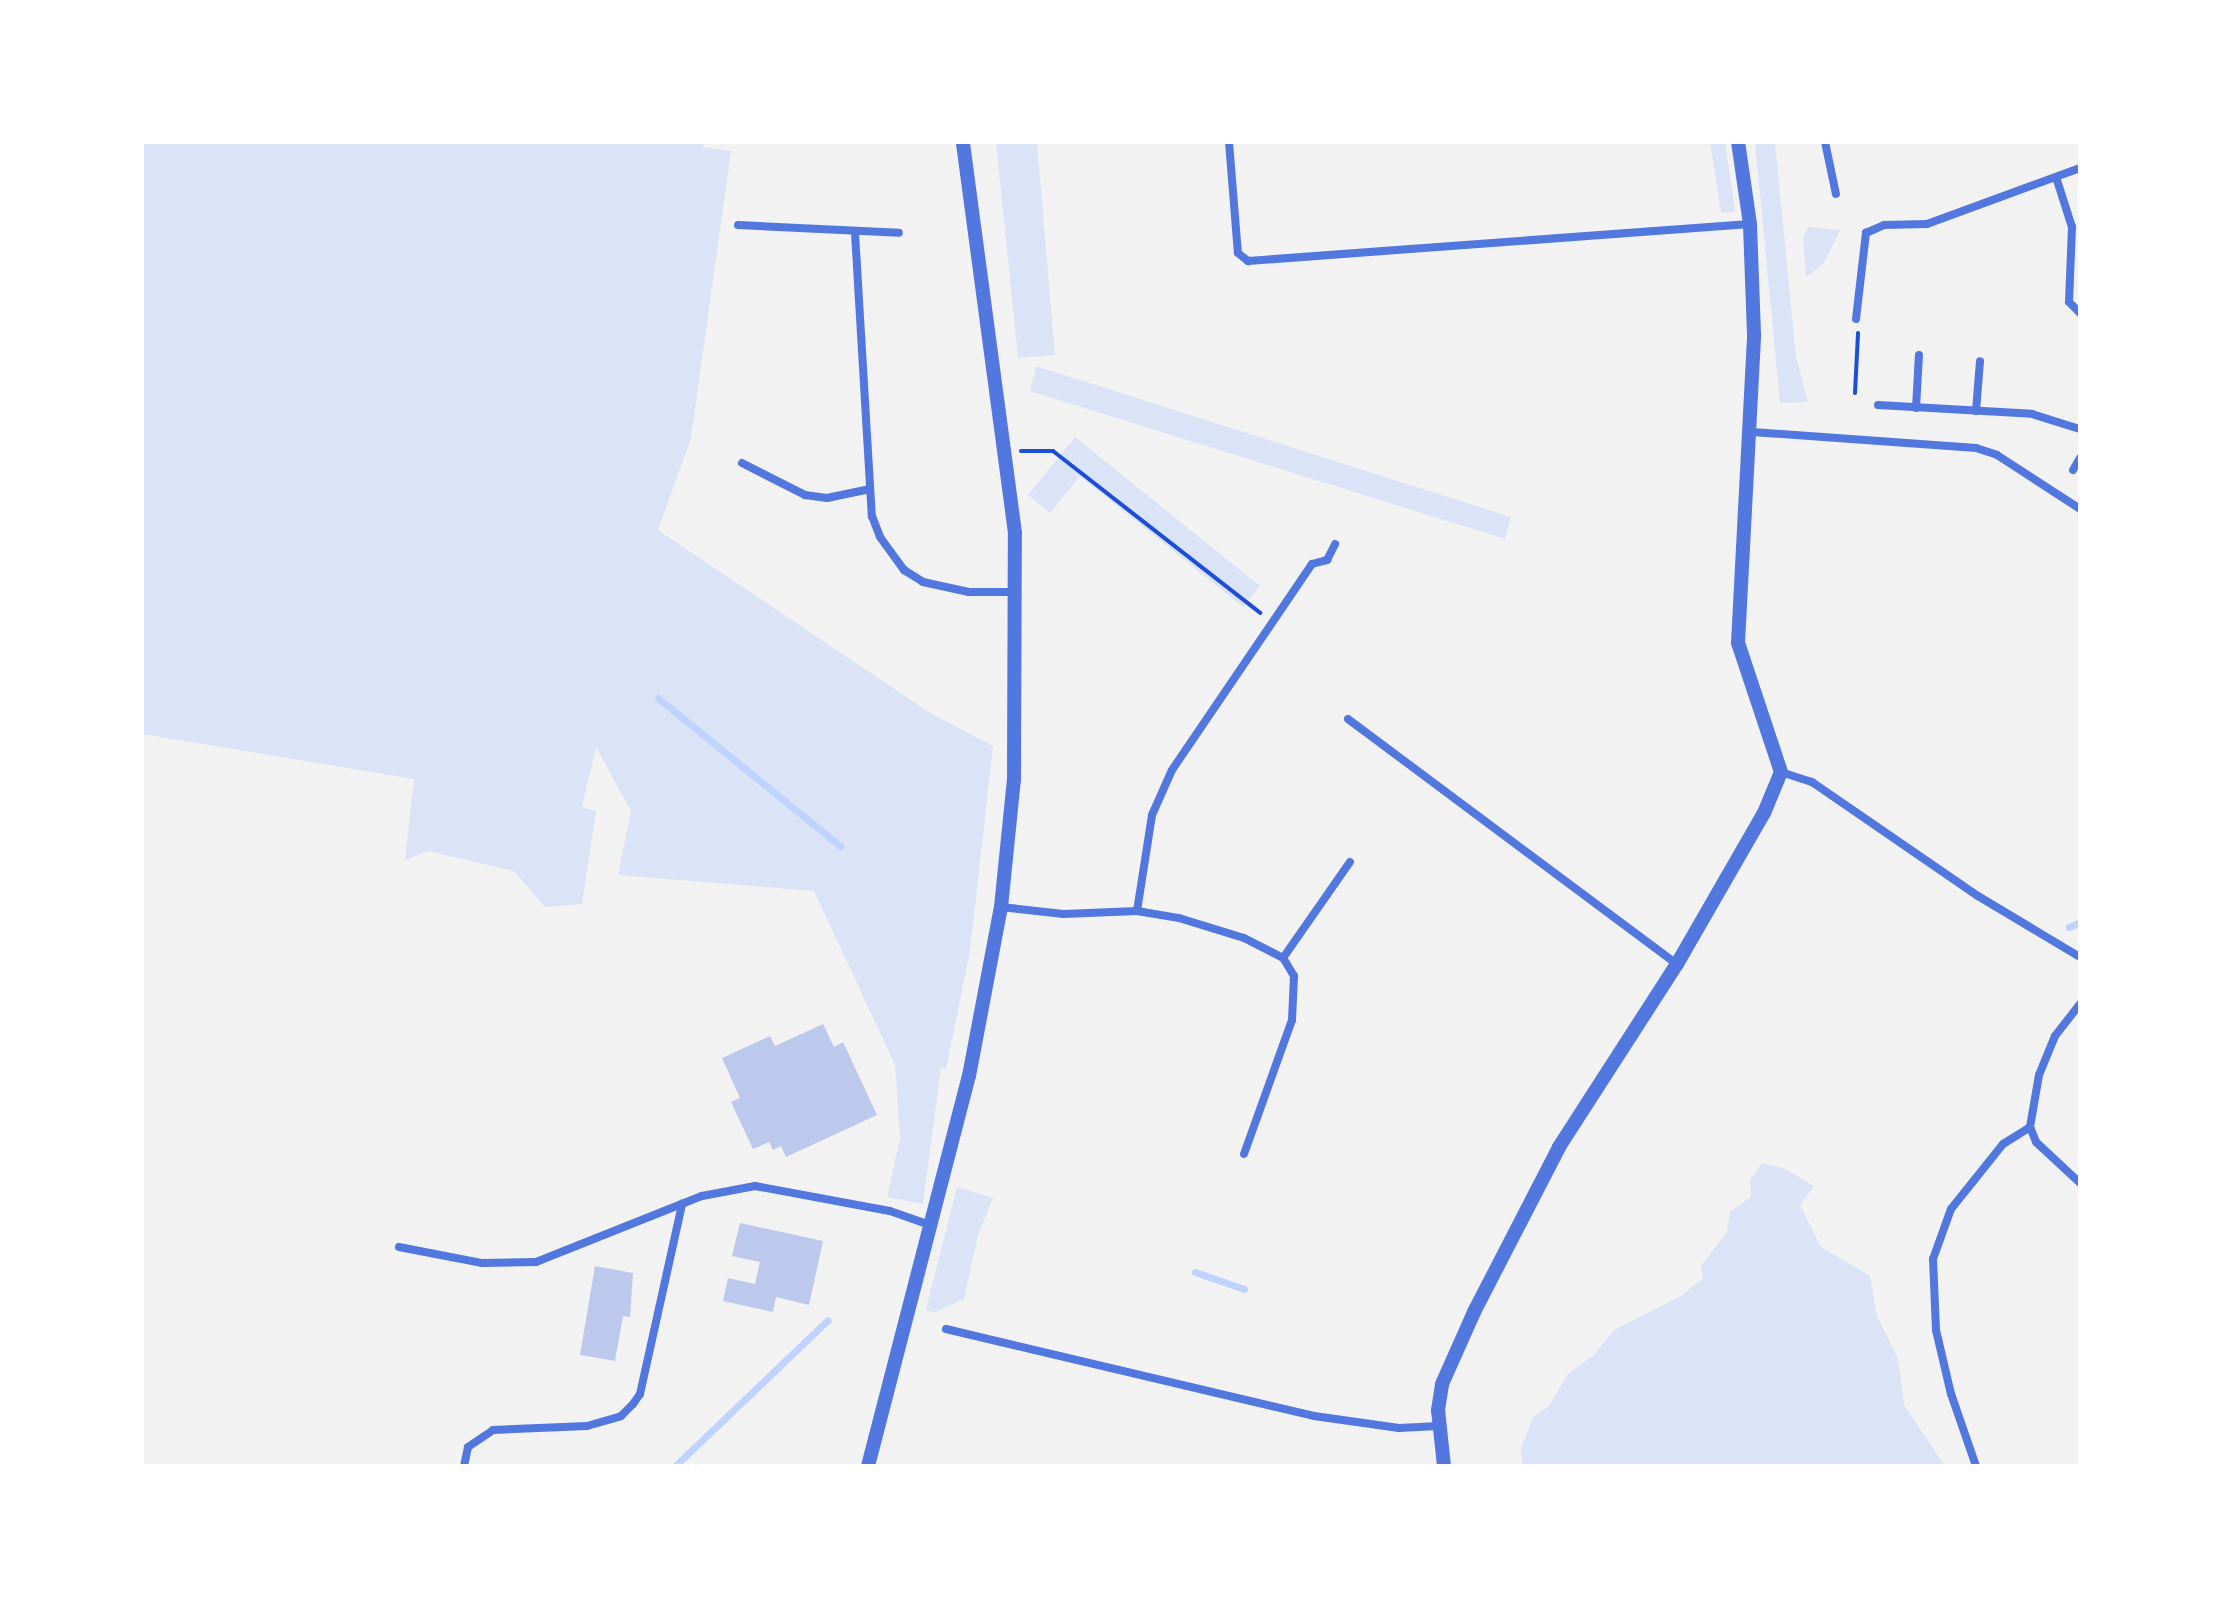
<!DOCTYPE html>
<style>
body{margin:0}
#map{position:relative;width:2222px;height:1608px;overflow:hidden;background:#f2f2f2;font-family:Arial,sans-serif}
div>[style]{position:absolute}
.green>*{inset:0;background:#dbe4f7}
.stream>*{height:7px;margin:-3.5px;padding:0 3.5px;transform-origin:3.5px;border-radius:3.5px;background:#bfd3fe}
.building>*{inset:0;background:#bdc9ec}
.path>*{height:4px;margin:-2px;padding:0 2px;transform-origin:2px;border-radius:2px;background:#1d4ed8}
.minor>*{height:8px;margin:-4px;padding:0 4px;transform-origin:4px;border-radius:4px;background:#5277de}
.tertiary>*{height:14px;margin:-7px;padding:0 7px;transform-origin:7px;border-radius:7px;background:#5277de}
span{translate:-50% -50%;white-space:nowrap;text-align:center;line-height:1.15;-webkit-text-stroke:6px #fff;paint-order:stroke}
.frame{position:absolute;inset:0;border:144px solid #fff;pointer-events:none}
</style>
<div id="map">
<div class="green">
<i style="clip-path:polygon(142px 142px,703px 142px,703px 147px,731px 151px,691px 438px,658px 530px,930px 713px,993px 746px,970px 951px,946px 1069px,941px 1067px,923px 1204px,887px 1197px,900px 1139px,895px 1065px,814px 891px,618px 875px,631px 811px,596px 747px,582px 807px,596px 811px,582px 904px,545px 907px,514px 871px,428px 851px,405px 860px,414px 779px,142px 734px)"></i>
<i style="clip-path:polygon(996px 142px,1037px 142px,1055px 355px,1018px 358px)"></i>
<i style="clip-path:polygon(1710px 142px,1725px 142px,1735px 211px,1721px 213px)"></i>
<i style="clip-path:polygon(1755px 142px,1775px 142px,1796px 357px,1808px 402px,1780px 403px)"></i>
<i style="clip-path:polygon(1808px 227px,1840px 230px,1824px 263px,1806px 277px,1803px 238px)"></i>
<i style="clip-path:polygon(1036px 366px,1511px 517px,1505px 539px,1030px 391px)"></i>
<i style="clip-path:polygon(1075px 437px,1260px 586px,1243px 607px,1080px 476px,1050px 513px,1028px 495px)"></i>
<i style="clip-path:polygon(1762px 1163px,1783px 1168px,1814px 1186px,1800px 1205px,1821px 1247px,1870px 1276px,1877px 1316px,1898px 1359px,1904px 1405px,1945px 1466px,1522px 1466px,1521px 1448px,1533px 1417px,1549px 1406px,1568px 1374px,1594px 1355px,1614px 1330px,1681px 1296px,1703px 1278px,1701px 1266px,1727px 1232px,1730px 1212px,1751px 1197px,1750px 1180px)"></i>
<i style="clip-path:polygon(957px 1187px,993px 1198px,978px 1235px,964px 1299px,933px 1313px,926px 1309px)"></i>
</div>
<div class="stream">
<i style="left:658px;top:698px;width:235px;rotate:39.1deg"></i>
<i style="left:2069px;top:927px;width:12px;rotate:-24deg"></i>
<i style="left:1195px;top:1272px;width:52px;rotate:19.1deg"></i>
<i style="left:675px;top:1466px;width:211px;rotate:-43.7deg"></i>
</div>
<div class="building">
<i style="clip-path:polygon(823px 1024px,834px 1047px,843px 1042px,877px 1115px,786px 1157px,781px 1146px,773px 1150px,769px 1142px,753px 1149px,731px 1102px,740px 1098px,722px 1058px,770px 1036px,775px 1046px)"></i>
<i style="clip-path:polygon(740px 1223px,823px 1241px,809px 1305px,776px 1297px,773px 1312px,723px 1301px,728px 1278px,755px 1284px,760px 1262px,732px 1256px)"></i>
<i style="clip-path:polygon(595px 1266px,633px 1273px,630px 1317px,623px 1316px,615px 1361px,580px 1355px)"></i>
</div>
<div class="path">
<i style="left:1855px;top:393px;width:60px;rotate:-87.1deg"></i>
<i style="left:1021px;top:451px;width:32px"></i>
<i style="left:1053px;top:451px;width:263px;rotate:38deg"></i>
</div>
<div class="minor">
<i style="left:1229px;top:142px;width:111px;rotate:85.4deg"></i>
<i style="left:1238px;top:253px;width:13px;rotate:39deg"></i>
<i style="left:1248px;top:261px;width:503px;rotate:-4.22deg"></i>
<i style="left:1825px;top:142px;width:53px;rotate:78.1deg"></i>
<i style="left:2056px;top:177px;width:52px;rotate:72.3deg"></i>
<i style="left:2072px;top:227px;width:75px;rotate:92.3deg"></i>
<i style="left:2069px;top:302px;width:16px;rotate:45deg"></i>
<i style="left:738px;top:225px;width:161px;rotate:2.8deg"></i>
<i style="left:855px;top:233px;width:284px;rotate:86.6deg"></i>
<i style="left:872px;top:516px;width:22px;rotate:69deg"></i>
<i style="left:880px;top:537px;width:41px;rotate:54deg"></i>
<i style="left:904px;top:570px;width:22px;rotate:32deg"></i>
<i style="left:923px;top:582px;width:47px;rotate:12.3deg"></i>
<i style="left:969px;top:592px;width:46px"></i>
<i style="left:1856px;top:319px;width:87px;rotate:-83.4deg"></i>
<i style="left:1866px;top:233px;width:20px;rotate:-24deg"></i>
<i style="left:1884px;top:225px;width:43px;rotate:-1.3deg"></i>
<i style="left:1927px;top:224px;width:163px;rotate:-20.1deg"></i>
<i style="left:1878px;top:405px;width:154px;rotate:3.3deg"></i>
<i style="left:2032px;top:414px;width:50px;rotate:17.4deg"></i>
<i style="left:1916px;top:408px;width:53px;rotate:-86.8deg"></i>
<i style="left:1976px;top:411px;width:50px;rotate:-85.4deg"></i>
<i style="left:1752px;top:432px;width:225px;rotate:4.1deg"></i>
<i style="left:1976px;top:448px;width:22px;rotate:18deg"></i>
<i style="left:1997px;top:455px;width:99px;rotate:33deg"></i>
<i style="left:742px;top:463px;width:71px;rotate:26.9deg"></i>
<i style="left:805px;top:495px;width:22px;rotate:8deg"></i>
<i style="left:827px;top:498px;width:44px;rotate:-11.8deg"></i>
<i style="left:2073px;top:470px;width:14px;rotate:-60deg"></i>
<i style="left:1348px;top:719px;width:410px;rotate:36.7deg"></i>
<i style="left:1781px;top:772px;width:33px;rotate:18deg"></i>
<i style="left:1812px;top:782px;width:201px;rotate:34.5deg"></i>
<i style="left:1978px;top:896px;width:119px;rotate:30.9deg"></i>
<i style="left:1001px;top:907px;width:63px;rotate:6.3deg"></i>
<i style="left:1064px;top:914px;width:73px;rotate:-2.4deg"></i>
<i style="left:1137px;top:911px;width:43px;rotate:9.5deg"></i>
<i style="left:1179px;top:918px;width:68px;rotate:17.1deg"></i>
<i style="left:1244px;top:938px;width:44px;rotate:27.1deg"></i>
<i style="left:1137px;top:911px;width:97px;rotate:-81.1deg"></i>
<i style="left:1152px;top:815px;width:49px;rotate:-66deg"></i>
<i style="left:1172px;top:770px;width:249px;rotate:-55.8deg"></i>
<i style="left:1312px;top:564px;width:16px;rotate:-15deg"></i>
<i style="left:1327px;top:560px;width:18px;rotate:-63deg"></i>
<i style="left:2030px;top:1127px;width:53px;rotate:-80.2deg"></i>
<i style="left:2039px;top:1075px;width:42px;rotate:-67.7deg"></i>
<i style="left:2055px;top:1036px;width:41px;rotate:-52deg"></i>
<i style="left:2030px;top:1127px;width:16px;rotate:68deg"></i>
<i style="left:2036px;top:1142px;width:60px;rotate:43deg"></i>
<i style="left:1244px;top:1154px;width:142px;rotate:-70.3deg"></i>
<i style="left:1292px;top:1020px;width:44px;rotate:-87.4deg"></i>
<i style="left:1294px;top:976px;width:21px;rotate:-121deg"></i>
<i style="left:1283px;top:958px;width:117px;rotate:-55.1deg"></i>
<i style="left:399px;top:1247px;width:85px;rotate:10.9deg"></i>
<i style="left:482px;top:1263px;width:54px;rotate:-1.1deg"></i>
<i style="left:536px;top:1262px;width:179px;rotate:-21.7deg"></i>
<i style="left:702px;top:1196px;width:54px;rotate:-10.7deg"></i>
<i style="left:755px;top:1186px;width:137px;rotate:10.5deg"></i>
<i style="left:890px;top:1211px;width:42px;rotate:19.3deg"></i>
<i style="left:946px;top:1329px;width:378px;rotate:13.3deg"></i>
<i style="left:1314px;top:1416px;width:86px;rotate:8deg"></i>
<i style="left:1399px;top:1428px;width:39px;rotate:-3deg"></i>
<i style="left:464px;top:1466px;width:19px;rotate:-78deg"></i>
<i style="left:468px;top:1447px;width:30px;rotate:-34deg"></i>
<i style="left:493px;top:1430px;width:94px;rotate:-2.4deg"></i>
<i style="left:587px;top:1426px;width:35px;rotate:-16deg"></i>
<i style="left:621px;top:1416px;width:17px;rotate:-45deg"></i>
<i style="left:633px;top:1404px;width:12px;rotate:-55deg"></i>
<i style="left:640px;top:1394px;width:195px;rotate:-77.5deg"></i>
<i style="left:1976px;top:1466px;width:76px;rotate:-109.1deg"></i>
<i style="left:1951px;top:1394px;width:66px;rotate:-103.2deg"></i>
<i style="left:1936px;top:1330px;width:71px;rotate:-92.4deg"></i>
<i style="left:1933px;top:1259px;width:53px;rotate:-70.2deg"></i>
<i style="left:1951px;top:1209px;width:83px;rotate:-51.3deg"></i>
<i style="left:2003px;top:1144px;width:32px;rotate:-32deg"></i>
</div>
<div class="tertiary">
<i style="left:868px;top:1466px;width:403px;rotate:-75.5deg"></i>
<i style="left:969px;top:1076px;width:172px;rotate:-79.3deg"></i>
<i style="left:1001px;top:907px;width:129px;rotate:-84.2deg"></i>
<i style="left:1014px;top:779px;width:246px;rotate:-89.8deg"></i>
<i style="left:1015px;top:533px;width:394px;rotate:-97.6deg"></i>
<i style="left:1444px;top:1466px;width:56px;rotate:-96.1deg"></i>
<i style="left:1438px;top:1410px;width:26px;rotate:-81deg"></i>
<i style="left:1442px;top:1384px;width:79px;rotate:-66deg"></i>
<i style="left:1474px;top:1312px;width:186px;rotate:-62.7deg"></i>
<i style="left:1559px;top:1147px;width:218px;rotate:-57.2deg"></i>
<i style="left:1677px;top:964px;width:174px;rotate:-60.1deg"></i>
<i style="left:1764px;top:813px;width:44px;rotate:-67.5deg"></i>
<i style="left:1781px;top:772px;width:136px;rotate:-108.4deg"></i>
<i style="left:1738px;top:643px;width:309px;rotate:-87deg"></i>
<i style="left:1754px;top:334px;width:110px;rotate:-92.1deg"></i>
<i style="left:1750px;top:224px;width:83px;rotate:-98.3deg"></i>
</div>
<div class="frame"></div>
</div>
